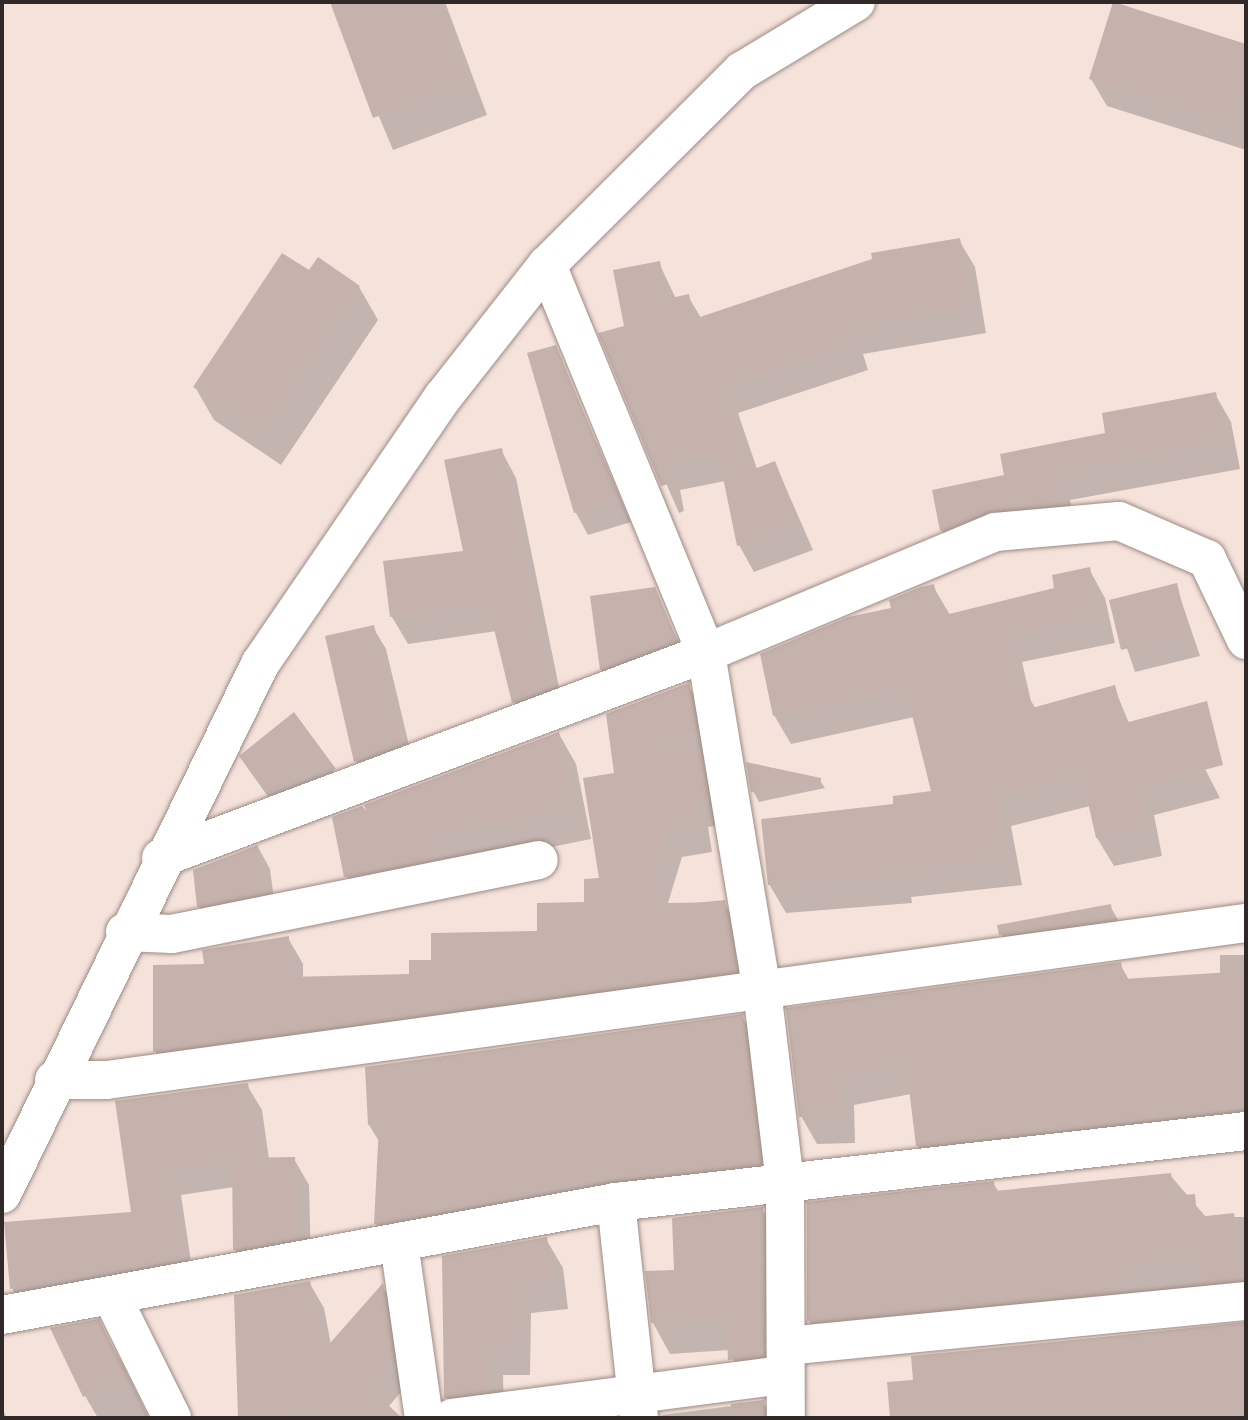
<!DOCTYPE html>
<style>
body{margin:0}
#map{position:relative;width:1248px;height:1420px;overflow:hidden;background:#f5e2db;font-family:Lora,serif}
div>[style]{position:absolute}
.shadow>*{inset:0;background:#0003}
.building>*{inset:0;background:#c5b2ac}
.roads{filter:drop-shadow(0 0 2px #9d8b84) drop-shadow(0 0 2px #9d8b84)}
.minor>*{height:38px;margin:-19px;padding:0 19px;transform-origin:19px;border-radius:19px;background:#fff}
span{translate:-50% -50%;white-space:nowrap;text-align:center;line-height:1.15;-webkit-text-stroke:5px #fdf1ed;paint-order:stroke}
.frame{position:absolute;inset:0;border:4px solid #312927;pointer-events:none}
</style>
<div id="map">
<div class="shadow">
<i style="clip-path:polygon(331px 2px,445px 2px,487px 115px,393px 150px)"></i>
<i style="clip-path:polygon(1114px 2px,1246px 46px,1246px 150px,1107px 106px,1091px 79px)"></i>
<i style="clip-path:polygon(959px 240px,975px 267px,986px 333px,863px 354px,868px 370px,738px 413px,757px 469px,775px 463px,813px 550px,754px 572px,739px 545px,725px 481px,680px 490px,684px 511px,679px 513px,601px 334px,626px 327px,659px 263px,676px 299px,688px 296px,701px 318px)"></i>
<i style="clip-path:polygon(309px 273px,359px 287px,378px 320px,281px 465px,214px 420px,195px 387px)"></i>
<i style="clip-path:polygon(555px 347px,631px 522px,588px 535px,576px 513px,529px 354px)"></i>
<i style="clip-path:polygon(1215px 394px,1231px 422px,1240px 469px,1070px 500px,1076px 532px,958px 558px,942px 531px,934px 492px,1006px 477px)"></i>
<i style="clip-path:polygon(501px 450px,516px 478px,565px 716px,529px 729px,514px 702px,497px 631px,408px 644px,392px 617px,385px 563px,465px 552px)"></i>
<i style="clip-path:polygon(1089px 569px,1105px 598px,1115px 643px,1022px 662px,1031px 701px,1036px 709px,1114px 687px,1139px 747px,1202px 763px,1220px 798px,1154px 815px,1162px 856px,1114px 866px,1097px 838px,1090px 806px,1011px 826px,1022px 885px,911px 897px,912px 903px,786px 913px,769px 884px,895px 805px,933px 793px,914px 717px,791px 744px,774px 715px,893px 610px,933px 586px,950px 615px,1056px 589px)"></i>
<i style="clip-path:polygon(1176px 585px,1200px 656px,1135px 672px,1111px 601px)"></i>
<i style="clip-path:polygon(654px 589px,688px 663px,614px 691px,601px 669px)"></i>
<i style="clip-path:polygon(373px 627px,386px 649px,414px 766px,369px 783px,356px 761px)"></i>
<i style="clip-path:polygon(688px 685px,703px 711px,711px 759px,703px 761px,715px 781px,722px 825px,708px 827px,712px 852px,682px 857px,668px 903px,724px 902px,739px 929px,751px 998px,170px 1078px,155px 1051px,206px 966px,288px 938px,303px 964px,303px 978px,411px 975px,433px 962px,539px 932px,586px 903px,601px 880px,616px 774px)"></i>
<i style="clip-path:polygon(294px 714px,347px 791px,281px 816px,242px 757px)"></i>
<i style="clip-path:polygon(559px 734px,576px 764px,591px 839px,447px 868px,364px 907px,346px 876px,369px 818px)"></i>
<i style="clip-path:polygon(819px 779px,825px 788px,759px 802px,753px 791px)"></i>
<i style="clip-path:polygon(258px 847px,270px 869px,276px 915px,211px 928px,199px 906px)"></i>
<i style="clip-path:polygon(1110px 906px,1120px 923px,1011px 952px,1001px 934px)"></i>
<i style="clip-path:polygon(1220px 955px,1246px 955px,1246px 1130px,934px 1173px,918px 1146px,911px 1094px,854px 1105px,855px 1143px,817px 1144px,801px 1116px,788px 1010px,1120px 964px,1129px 980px,1220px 974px)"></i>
<i style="clip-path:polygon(742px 1016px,760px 1047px,777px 1194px,393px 1254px,376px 1224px,380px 1143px,369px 1125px)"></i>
<i style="clip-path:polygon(247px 1085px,262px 1110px,269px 1159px,294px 1159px,309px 1185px,311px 1264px,250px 1275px,235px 1250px,234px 1187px,181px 1195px,194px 1282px,26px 1314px,12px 1288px,133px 1213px,117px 1102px)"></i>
<i style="clip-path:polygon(1170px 1175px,1206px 1217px,1246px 1217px,1246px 1317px,830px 1357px,809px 1321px,993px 1183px,999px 1192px)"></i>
<i style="clip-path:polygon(762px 1209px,780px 1240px,781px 1386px,748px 1390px,729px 1350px,670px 1354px,653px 1323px,676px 1271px)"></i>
<i style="clip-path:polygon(546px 1239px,563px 1268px,568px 1309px,531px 1313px,530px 1375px,503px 1375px,504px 1418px,457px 1418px,446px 1398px,444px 1258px)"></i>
<i style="clip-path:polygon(309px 1282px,324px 1308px,331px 1345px,382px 1286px,397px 1311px,407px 1385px,389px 1406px,398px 1418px,241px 1418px,236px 1296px)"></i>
<i style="clip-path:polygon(98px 1321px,122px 1363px,149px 1418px,98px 1418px,85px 1396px,53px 1330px)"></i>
<i style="clip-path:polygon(1246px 1322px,1246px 1418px,892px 1418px,889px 1384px,915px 1381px,913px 1357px)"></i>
<i style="clip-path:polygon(763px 1402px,773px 1418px,662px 1418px,662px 1415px)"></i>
<i style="clip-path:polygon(2px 1407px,7px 1418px,2px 1418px)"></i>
</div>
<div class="building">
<i style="clip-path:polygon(330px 2px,440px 2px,470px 82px,373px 118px)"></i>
<i style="clip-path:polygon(1113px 2px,1246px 44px,1246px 100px,1236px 98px,1231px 124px,1089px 79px)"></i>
<i style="clip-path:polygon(960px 238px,972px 306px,848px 327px,854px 343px,724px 386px,752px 470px,775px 461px,799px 522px,737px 546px,718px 453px,666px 463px,669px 484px,661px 486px,598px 333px,624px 326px,613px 270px,660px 261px,667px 299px,689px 294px,694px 319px,872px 259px,871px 253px)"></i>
<i style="clip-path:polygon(282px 253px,309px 270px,318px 257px,360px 286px,262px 433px,193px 387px)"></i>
<i style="clip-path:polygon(556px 345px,619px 499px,574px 513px,527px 353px)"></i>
<i style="clip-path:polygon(1216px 392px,1225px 441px,1055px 472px,1061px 504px,993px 510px,940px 531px,932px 490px,1004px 475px,1000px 454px,1105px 433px,1102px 413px)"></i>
<i style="clip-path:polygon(502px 448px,550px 688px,512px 703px,488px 604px,390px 617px,383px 561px,463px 551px,444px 460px)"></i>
<i style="clip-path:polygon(1090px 567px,1100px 615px,1007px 634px,1021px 691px,1027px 690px,1032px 708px,1115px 685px,1125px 723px,1207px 701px,1223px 765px,1138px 787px,1147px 827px,1096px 838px,1082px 776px,996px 797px,1007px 857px,896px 869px,897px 875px,768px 885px,761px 819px,893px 804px,893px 796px,931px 791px,905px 687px,773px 716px,760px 654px,848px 617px,891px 608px,889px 600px,921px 587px,934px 584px,941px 616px,1054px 588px,1052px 575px)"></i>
<i style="clip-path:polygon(1177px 583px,1189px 634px,1121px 650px,1109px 600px)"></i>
<i style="clip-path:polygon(655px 587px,677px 640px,600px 670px,590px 596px)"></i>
<i style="clip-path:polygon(374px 625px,402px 744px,354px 762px,325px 636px)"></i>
<i style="clip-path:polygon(689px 683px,697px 732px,651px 742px,700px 753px,708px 799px,694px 801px,698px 825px,667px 830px,652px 882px,660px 884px,655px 907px,725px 900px,737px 971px,153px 1052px,153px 965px,204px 964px,202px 950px,289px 936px,289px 977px,409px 974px,409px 960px,431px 960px,431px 933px,537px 931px,537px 903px,584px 902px,584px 879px,599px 878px,583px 778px,614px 773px,606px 714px)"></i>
<i style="clip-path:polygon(294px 712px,336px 769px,324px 773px,322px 762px,267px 795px,239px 756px)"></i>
<i style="clip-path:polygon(559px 732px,575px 808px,431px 837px,435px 859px,344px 877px,332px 817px,362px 806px,366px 810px,364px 805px)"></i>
<i style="clip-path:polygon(746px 762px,821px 778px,821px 781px,751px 792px)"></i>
<i style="clip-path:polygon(258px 845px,264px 893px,197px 907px,193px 870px)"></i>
<i style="clip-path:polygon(1111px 904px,1113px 919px,999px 935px,997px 925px)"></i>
<i style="clip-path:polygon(1121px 962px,1124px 979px,1246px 971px,1246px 1104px,916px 1146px,906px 1064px,839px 1078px,840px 1116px,799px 1117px,786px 1008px)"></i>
<i style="clip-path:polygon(743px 1014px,761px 1164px,602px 1178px,374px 1224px,379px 1125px,368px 1125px,365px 1067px)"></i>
<i style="clip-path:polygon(248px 1083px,259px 1155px,241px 1158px,295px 1157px,297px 1238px,233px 1250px,232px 1160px,168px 1170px,181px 1257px,10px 1289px,4px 1222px,131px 1212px,115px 1101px)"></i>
<i style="clip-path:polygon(1171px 1173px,1174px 1196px,1195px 1194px,1197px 1217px,1234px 1213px,1240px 1280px,1200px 1283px,1198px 1256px,1124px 1264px,1126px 1291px,807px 1321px,807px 1202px,994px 1181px,995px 1191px)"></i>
<i style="clip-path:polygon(763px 1207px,764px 1356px,728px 1360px,726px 1319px,651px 1323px,645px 1271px,674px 1270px,672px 1218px)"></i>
<i style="clip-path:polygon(547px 1237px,552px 1279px,515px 1283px,514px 1346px,487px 1346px,488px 1391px,444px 1398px,442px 1256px)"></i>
<i style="clip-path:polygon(310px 1281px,324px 1350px,383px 1283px,393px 1358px,369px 1387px,402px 1418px,319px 1418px,306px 1407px,274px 1418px,238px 1418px,234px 1295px)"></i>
<i style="clip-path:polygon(99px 1319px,127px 1376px,83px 1397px,50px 1328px)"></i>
<i style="clip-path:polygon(1246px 1323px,1246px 1418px,890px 1418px,887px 1382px,913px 1380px,911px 1356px)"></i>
<i style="clip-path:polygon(764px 1400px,764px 1418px,732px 1418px,731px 1404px)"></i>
</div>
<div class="roads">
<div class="minor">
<i style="left:547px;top:265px;width:419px;rotate:67.7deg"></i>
<i style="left:706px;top:653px;width:342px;rotate:80.6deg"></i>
<i style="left:762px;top:990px;width:194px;rotate:83.2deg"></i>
<i style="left:785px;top:1183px;width:235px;rotate:89.8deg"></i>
<i style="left:161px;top:858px;width:582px;rotate:-20.61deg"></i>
<i style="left:706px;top:653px;width:313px;rotate:-22.7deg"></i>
<i style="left:995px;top:532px;width:124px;rotate:-5.1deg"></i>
<i style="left:1119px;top:521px;width:96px;rotate:23.4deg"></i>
<i style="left:1207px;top:559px;width:90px;rotate:64.3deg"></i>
<i style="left:125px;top:932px;width:47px;rotate:2.4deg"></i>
<i style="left:172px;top:934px;width:374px;rotate:-11.4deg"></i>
<i style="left:54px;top:1080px;width:53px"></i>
<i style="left:107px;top:1080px;width:1150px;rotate:-7.85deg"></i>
<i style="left:2px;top:1194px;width:589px;rotate:-64.04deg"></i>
<i style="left:260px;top:664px;width:324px;rotate:-55.6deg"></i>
<i style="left:443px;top:397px;width:168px;rotate:-51.8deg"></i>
<i style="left:547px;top:265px;width:275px;rotate:-44.9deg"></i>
<i style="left:742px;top:71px;width:133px;rotate:-31.2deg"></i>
<i style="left:616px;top:1202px;width:217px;rotate:83.9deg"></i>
<i style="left:399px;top:1243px;width:177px;rotate:81.9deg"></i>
<i style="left:113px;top:1299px;width:133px;rotate:63.6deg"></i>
<i style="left:2px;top:1315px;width:624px;rotate:-10.43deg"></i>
<i style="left:616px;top:1202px;width:634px;rotate:-6.43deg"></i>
<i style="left:786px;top:1346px;width:462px;rotate:-5.6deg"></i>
<i style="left:452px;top:1418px;width:335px;rotate:-7.4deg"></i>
</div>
</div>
<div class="frame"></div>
</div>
